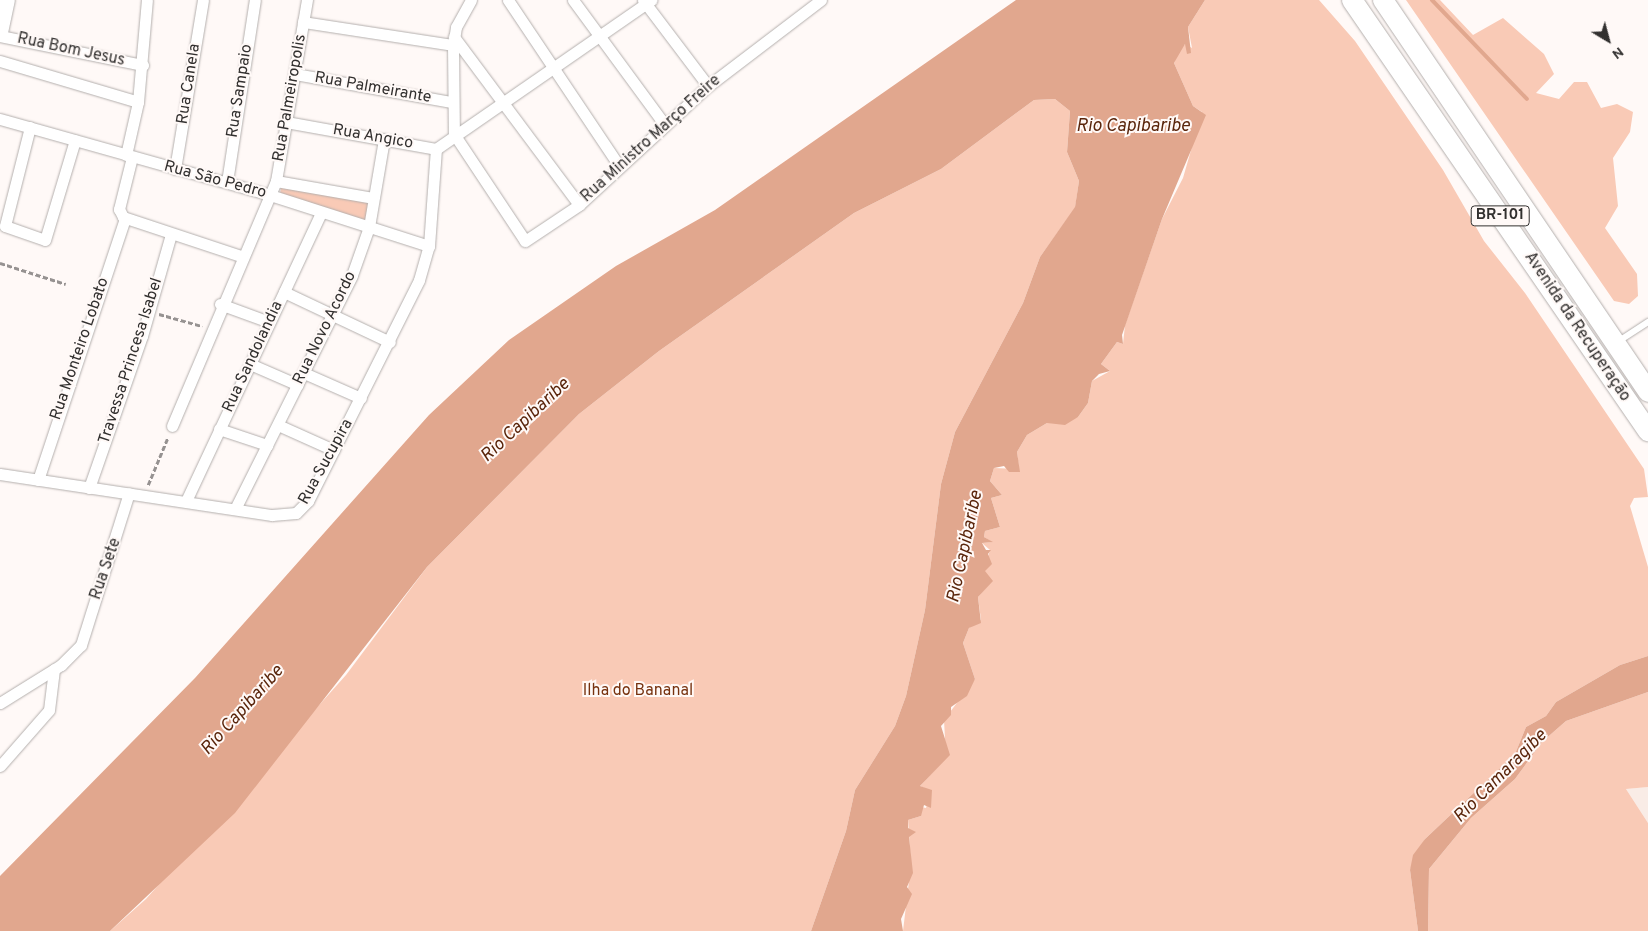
<!DOCTYPE html>
<meta charset="utf-8">
<style>
body{margin:0}
#map{position:relative;width:1648px;height:931px;overflow:hidden;background:#fff9f7;font-family:Overpass,sans-serif}
div>[style]{position:absolute}
.built>*{inset:0;background:#f9ece6}
.green>*{inset:0;background:#f9cab6}
.water>*{inset:0;background:#e1a78e}
.stream>*{height:4px;margin:-2px;padding:0 2px;transform-origin:2px;border-radius:2px;background:#e1a78e}
.path>*{height:2.5px;margin-top:-1.25px;transform-origin:0;background:repeating-linear-gradient(90deg,#969291 0 5px,transparent 0 7.5px)}
.roads{filter:drop-shadow(0 0 1px #b4afad) drop-shadow(0 0 1px #b4afad)}
.lane>*{height:5.5px;margin:-2.75px;padding:0 2.75px;transform-origin:2.75px;border-radius:2.75px;background:#fff}
.street>*{height:11px;margin:-5.5px;padding:0 5.5px;transform-origin:5.5px;border-radius:5.5px;background:#fff}
.secondary>*{height:15px;margin:-7.5px;padding:0 7.5px;transform-origin:7.5px;border-radius:7.5px;background:#fff}
.highway>*{height:20px;margin:-10px;padding:0 10px;transform-origin:10px;border-radius:10px;background:#fff}
span{translate:-50% -50%;white-space:nowrap;text-align:center;line-height:1.15;-webkit-text-stroke:4px #fff9f7;paint-order:stroke}
.shield-label span{padding:1px 4px;background:#fff9f7;border:1px solid;border-radius:4px;-webkit-text-stroke-width:0}
.shield-label{font-size:15px;color:#32302f;font-weight:700}
.street-label{font-size:16px;color:#32302f}
.park-label{font-size:16px;color:#77320f}
.water-label{font-size:18px;color:#5a250b;font-style:italic}
.north{position:absolute;left:1583px;top:15px;width:50px;height:50px;-webkit-text-stroke:4px #fff9f7;paint-order:stroke;rotate:143deg;font-size:14px;font-weight:700;line-height:20px;text-align:center;color:#32302f}
.north::after{content:'';display:block;margin:auto;width:18px;height:22px;background:#32302f;clip-path:polygon(50% 0,100% 100%,50% 72%,0 100%)}
</style>
<div id="map">
<div class="built">
<i style="clip-path:polygon(1648px 787px,1648px 823px,1626px 789px)"></i>
</div>
<div class="green">
<i style="clip-path:polygon(1205px 0,1319px 0,1355px 41px,1443px 170px,1484px 241px,1525px 293px,1644px 469px,1648px 497px,1634px 498px,1630px 506px,1648px 567px,1648px 656px,1620px 665px,1556px 702px,1546px 716px,1526px 727px,1515px 754px,1425px 839px,1410px 870px,1418px 931px,903px 931px,911px 864px,908px 820px,921px 816px,921px 807px,926px 808px,931px 791px,920px 786px,946px 758px,944px 720px,975px 679px,963px 643px,969px 628px,981px 620px,978px 597px,988px 585px,984px 571px,990px 550px,982px 543px,992px 542px,984px 537px,985px 531px,1000px 527px,991px 498px,1002px 495px,990px 481px,994px 468px,1019px 469px,1017px 452px,1027px 435px,1047px 423px,1078px 417px,1088px 403px,1092px 381px,1110px 371px,1101px 364px,1117px 342px,1123px 344px,1125px 325px,1162px 219px,1183px 178px,1202px 112px,1193px 106px,1174px 63px,1180px 48px,1185px 44px,1192px 48px,1188px 27px)"></i>
<i style="clip-path:polygon(1406px 0,1440px 0,1473px 35px,1503px 18px,1544px 54px,1554px 74px,1536px 93px,1559px 99px,1574px 82px,1587px 82px,1601px 108px,1617px 104px,1633px 112px,1630px 132px,1613px 158px,1618px 206px,1605px 228px,1637px 274px,1638px 296px,1629px 304px,1614px 301px)"></i>
<i style="clip-path:polygon(1055px 99px,1070px 111px,1067px 152px,1079px 181px,1075px 208px,1040px 257px,1023px 303px,955px 432px,941px 484px,925px 610px,906px 696px,895px 726px,855px 790px,846px 831px,811px 931px,110px 931px,146px 899px,346px 675px,427px 567px,579px 414px,659px 351px,854px 213px,941px 169px,1034px 100px)"></i>
<i style="clip-path:polygon(281px 186px,369px 202px,365px 222px,280px 196px)"></i>
<i style="clip-path:polygon(1648px 692px,1648px 787px,1626px 789px,1648px 823px,1648px 931px,1428px 931px,1429px 869px,1471px 818px,1515px 779px,1542px 742px,1566px 721px)"></i>
</div>
<div class="water">
<i style="clip-path:polygon(1016px 0,1205px 0,1188px 27px,1191px 53px,1187px 54px,1185px 44px,1174px 63px,1193px 106px,1206px 115px,1162px 219px,1122px 335px,1123px 344px,1117px 342px,1101px 364px,1110px 371px,1099px 374px,1092px 381px,1088px 403px,1078px 417px,1065px 425px,1047px 423px,1027px 435px,1017px 452px,1020px 472px,1009px 472px,1004px 466px,994px 468px,990px 481px,1002px 495px,991px 498px,1000px 527px,985px 531px,984px 537px,993px 542px,982px 543px,986px 550px,991px 550px,988px 554px,992px 564px,985px 571px,993px 581px,978px 597px,981px 623px,969px 628px,963px 643px,975px 679px,967px 696px,951px 707px,951px 715px,941px 726px,950px 755px,920px 786px,932px 790px,931px 808px,924px 805px,921px 816px,908px 820px,908px 828px,916px 832px,909px 837px,913px 873px,907px 887px,912px 894px,901px 919px,903px 931px,811px 931px,846px 831px,855px 790px,895px 726px,906px 696px,925px 610px,941px 484px,955px 432px,1023px 303px,1040px 257px,1075px 207px,1079px 181px,1067px 152px,1070px 111px,1055px 99px,1034px 100px,941px 169px,854px 213px,659px 351px,579px 414px,427px 567px,235px 813px,110px 931px,0 931px,0 876px,195px 678px,429px 415px,509px 340px,616px 266px,715px 210px)"></i>
<i style="clip-path:polygon(1648px 656px,1648px 692px,1566px 721px,1542px 742px,1515px 779px,1471px 818px,1429px 869px,1428px 931px,1418px 931px,1410px 870px,1413px 855px,1425px 839px,1515px 754px,1526px 727px,1546px 716px,1556px 702px,1620px 665px)"></i>
</div>
<div class="stream">
<i style="left:1432px;top:0;width:137px;rotate:46.2deg"></i>
</div>
<div class="path">
<i style="left:0;top:263px;width:69px;rotate:17.7deg"></i>
<i style="left:159px;top:314px;width:45px;rotate:15.6deg"></i>
<i style="left:148px;top:485px;width:52px;rotate:-67.4deg"></i>
</div>
<div class="roads">
<div class="lane">
<i style="left:1619px;top:341px;width:35px;rotate:-33deg"></i>
</div>
<div class="street">
<i style="left:471px;top:0;width:31px;rotate:119deg"></i>
<i style="left:456px;top:27px;width:18px;rotate:99deg"></i>
<i style="left:453px;top:45px;width:89px;rotate:89.4deg"></i>
<i style="left:454px;top:134px;width:128px;rotate:56.4deg"></i>
<i style="left:525px;top:241px;width:65px;rotate:-33.7deg"></i>
<i style="left:579px;top:205px;width:176px;rotate:-42.7deg"></i>
<i style="left:708px;top:86px;width:142px;rotate:-37.3deg"></i>
<i style="left:508px;top:0;width:201px;rotate:56.2deg"></i>
<i style="left:573px;top:0;width:154px;rotate:53.7deg"></i>
<i style="left:643px;top:0;width:108px;rotate:52.9deg"></i>
<i style="left:303px;top:22px;width:152px;rotate:8.7deg"></i>
<i style="left:0;top:36px;width:146px;rotate:11.5deg"></i>
<i style="left:454px;top:37px;width:209px;rotate:53.3deg"></i>
<i style="left:0;top:61px;width:144px;rotate:16.5deg"></i>
<i style="left:295px;top:74px;width:158px;rotate:10.2deg"></i>
<i style="left:0;top:119px;width:280px;rotate:15.7deg"></i>
<i style="left:270px;top:195px;width:167px;rotate:17.8deg"></i>
<i style="left:286px;top:122px;width:152px;rotate:10.2deg"></i>
<i style="left:30px;top:127px;width:102px;rotate:104.2deg"></i>
<i style="left:5px;top:226px;width:42px;rotate:19.3deg"></i>
<i style="left:45px;top:240px;width:104px;rotate:-73.3deg"></i>
<i style="left:436px;top:149px;width:262px;rotate:-34.7deg"></i>
<i style="left:126px;top:155px;width:54px;rotate:-77.2deg"></i>
<i style="left:138px;top:102px;width:102px;rotate:-85deg"></i>
<i style="left:132px;top:157px;width:54px;rotate:104deg"></i>
<i style="left:119px;top:209px;width:9px;rotate:63deg"></i>
<i style="left:123px;top:217px;width:124px;rotate:18.3deg"></i>
<i style="left:175px;top:169px;width:171px;rotate:-80.6deg"></i>
<i style="left:276px;top:181px;width:98px;rotate:9.9deg"></i>
<i style="left:227px;top:182px;width:184px;rotate:-81.3deg"></i>
<i style="left:284px;top:292px;width:117px;rotate:25.3deg"></i>
<i style="left:220px;top:304px;width:52px;rotate:20.2deg"></i>
<i style="left:250px;top:364px;width:52px;rotate:23.6deg"></i>
<i style="left:304px;top:373px;width:62px;rotate:23.7deg"></i>
<i style="left:278px;top:425px;width:61px;rotate:24.1deg"></i>
<i style="left:172px;top:426px;width:266px;rotate:-67deg"></i>
<i style="left:276px;top:181px;width:184px;rotate:-80.3deg"></i>
<i style="left:219px;top:429px;width:51px;rotate:18.4deg"></i>
<i style="left:0;top:474px;width:275px;rotate:8.6deg"></i>
<i style="left:272px;top:515px;width:24px;rotate:-5deg"></i>
<i style="left:296px;top:513px;width:17px;rotate:-45deg"></i>
<i style="left:308px;top:501px;width:247px;rotate:-63.3deg"></i>
<i style="left:419px;top:280px;width:35px;rotate:-74deg"></i>
<i style="left:429px;top:246px;width:97px;rotate:-85.9deg"></i>
<i style="left:38px;top:480px;width:276px;rotate:-71.6deg"></i>
<i style="left:89px;top:488px;width:161px;rotate:-70.8deg"></i>
<i style="left:142px;top:336px;width:106px;rotate:-74.1deg"></i>
<i style="left:186px;top:501px;width:318px;rotate:-64.9deg"></i>
<i style="left:236px;top:507px;width:259px;rotate:-63.4deg"></i>
<i style="left:352px;top:275px;width:51px;rotate:-70.5deg"></i>
<i style="left:369px;top:227px;width:89px;rotate:-80.3deg"></i>
<i style="left:0;top:703px;width:72px;rotate:-31.9deg"></i>
<i style="left:61px;top:665px;width:28px;rotate:-45deg"></i>
<i style="left:81px;top:645px;width:159px;rotate:-72.5deg"></i>
<i style="left:0;top:766px;width:74px;rotate:-48.8deg"></i>
<i style="left:49px;top:710px;width:41px;rotate:-83deg"></i>
</div>
<div class="secondary">
<i style="left:0;top:32px;width:33px;rotate:-78deg"></i>
</div>
<div class="highway">
<i style="left:1352px;top:0;width:523px;rotate:55.52deg"></i>
<i style="left:1383px;top:0;width:473px;rotate:55.9deg"></i>
</div>
</div>
<div class="shield-label">
<span style="left:1500px;top:216px">BR-101</span>
</div>
<div class="street-label">
<span style="left:71px;top:50px;rotate:12deg">Rua Bom Jesus</span>
<span style="left:189px;top:84px;rotate:-81deg">Rua Canela</span>
<span style="left:373px;top:88px;rotate:10deg">Rua Palmeirante</span>
<span style="left:240px;top:91px;rotate:-81deg">Rua Sampaio</span>
<span style="left:290px;top:98px;rotate:-80deg">Rua Palmeiropolis</span>
<span style="left:373px;top:137px;rotate:10deg">Rua Angico</span>
<span style="left:651px;top:139px;rotate:-42deg">Rua Ministro Março Freire</span>
<span style="left:215px;top:180px;rotate:15deg">Rua São Pedro</span>
<span style="left:1577px;top:327px;rotate:56deg">Avenida da Recuperação</span>
<span style="left:325px;top:328px;rotate:-64deg">Rua Novo Acordo</span>
<span style="left:80px;top:349px;rotate:-71deg">Rua Monteiro Lobato</span>
<span style="left:253px;top:357px;rotate:-65deg">Rua Sandolandia</span>
<span style="left:131px;top:361px;rotate:-72deg">Travessa Princesa Isabel</span>
<span style="left:326px;top:462px;rotate:-61deg">Rua Sucupira</span>
<span style="left:106px;top:569px;rotate:-71deg">Rua Sete</span>
</div>
<div class="park-label">
<span style="left:638px;top:691px">Ilha do Bananal</span>
</div>
<div class="water-label">
<span style="left:1133px;top:127px">Rio Capibaribe</span>
<span style="left:526px;top:421px;rotate:-43deg">Rio Capibaribe</span>
<span style="left:966px;top:547px;rotate:-78deg">Rio Capibaribe</span>
<span style="left:243px;top:711px;rotate:-48deg">Rio Capibaribe</span>
<span style="left:1501px;top:777px;rotate:-45deg">Rio Camaragibe</span>
</div>
<div class="north">N</div>
</div>
